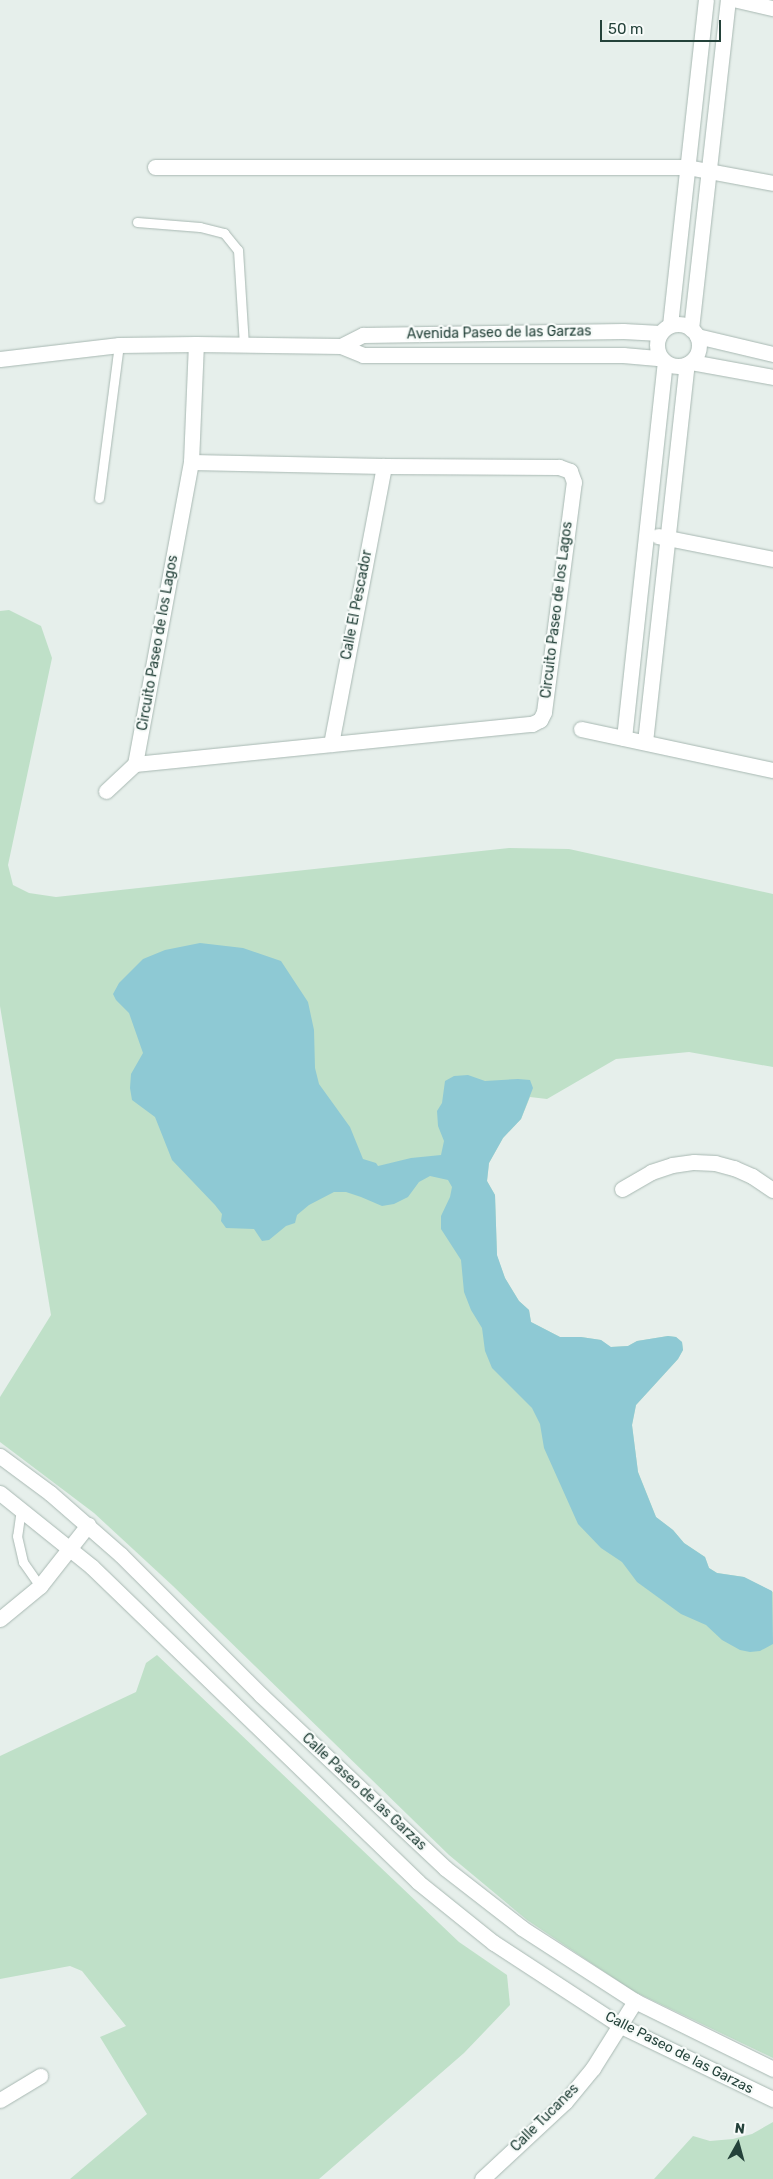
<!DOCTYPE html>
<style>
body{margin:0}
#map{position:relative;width:773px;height:2179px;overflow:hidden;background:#e6efeb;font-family:Rubik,sans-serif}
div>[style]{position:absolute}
.green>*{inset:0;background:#bfe0c8}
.water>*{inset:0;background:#8ec9d4}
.roads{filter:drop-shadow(0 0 1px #a8b8b2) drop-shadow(0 0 1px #a8b8b2)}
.service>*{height:9px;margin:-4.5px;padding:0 4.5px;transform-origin:4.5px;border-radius:4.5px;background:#fff}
.minor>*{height:15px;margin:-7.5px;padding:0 7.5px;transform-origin:7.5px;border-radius:7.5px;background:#fff}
.minor>.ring{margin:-7.5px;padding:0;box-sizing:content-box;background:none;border:15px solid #fff;border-radius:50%}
.tertiary>*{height:15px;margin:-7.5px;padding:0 7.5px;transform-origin:7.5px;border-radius:7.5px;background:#fff}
span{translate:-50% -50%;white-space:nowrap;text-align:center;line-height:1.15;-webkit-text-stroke:4.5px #f7fbf9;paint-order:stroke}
.street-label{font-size:14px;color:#24423a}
.north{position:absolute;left:713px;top:2119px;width:50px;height:50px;-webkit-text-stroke:4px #f7fbf9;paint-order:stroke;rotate:7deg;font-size:14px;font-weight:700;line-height:20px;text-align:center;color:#24423a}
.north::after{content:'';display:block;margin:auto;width:18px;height:22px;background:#24423a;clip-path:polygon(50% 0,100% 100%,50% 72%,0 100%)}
.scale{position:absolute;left:600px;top:20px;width:121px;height:22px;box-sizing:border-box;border:2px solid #24423a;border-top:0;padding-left:6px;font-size:15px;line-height:18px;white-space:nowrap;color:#24423a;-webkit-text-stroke:4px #f7fbf9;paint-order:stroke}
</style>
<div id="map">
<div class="green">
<i style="clip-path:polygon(9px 610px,41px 626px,52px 658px,8px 865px,13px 885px,29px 893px,56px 897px,509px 848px,569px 849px,773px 894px,773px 1067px,689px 1052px,616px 1059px,547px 1099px,530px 1097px,521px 1119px,503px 1138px,489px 1163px,487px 1181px,495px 1195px,497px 1256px,505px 1278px,519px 1301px,529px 1310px,531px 1322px,560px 1337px,581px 1337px,601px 1340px,610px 1347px,628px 1346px,637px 1341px,668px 1336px,676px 1337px,682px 1342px,683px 1350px,678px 1359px,636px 1405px,632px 1425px,638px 1472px,656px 1517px,673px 1530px,684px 1543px,705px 1557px,709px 1568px,717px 1573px,744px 1577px,773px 1592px,773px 2058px,633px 1991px,527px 1920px,449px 1855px,173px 1586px,94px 1513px,0 1442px,0 1397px,51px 1315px,0 1006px,0 611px)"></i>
<i style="clip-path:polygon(157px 1655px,459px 1942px,507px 1975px,510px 2005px,464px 2053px,319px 2179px,70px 2179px,147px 2114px,100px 2037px,126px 2026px,82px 1971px,70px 1966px,0 1979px,0 1756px,136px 1692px,146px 1663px)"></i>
<i style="clip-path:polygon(773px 2122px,773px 2179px,654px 2179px,693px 2136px,710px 2141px,733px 2139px,752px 2134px)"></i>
</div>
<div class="water">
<i style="clip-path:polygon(200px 943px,243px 948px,281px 961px,308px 1002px,314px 1030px,315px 1068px,319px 1084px,350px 1127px,363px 1159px,376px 1163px,378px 1166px,411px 1158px,441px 1155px,444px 1141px,438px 1126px,437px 1111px,442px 1103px,445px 1081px,454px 1076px,468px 1075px,485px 1081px,518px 1079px,530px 1080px,533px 1088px,521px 1119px,503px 1138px,489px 1163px,487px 1181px,495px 1195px,497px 1255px,505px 1278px,519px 1301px,529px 1310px,531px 1322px,560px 1337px,581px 1337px,601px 1340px,611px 1347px,628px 1346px,637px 1341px,668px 1336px,676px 1337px,682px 1342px,683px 1350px,678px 1359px,636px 1405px,632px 1425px,638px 1472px,656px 1517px,673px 1530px,684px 1543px,705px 1557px,709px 1568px,717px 1573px,744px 1577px,772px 1591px,773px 1644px,760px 1651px,750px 1652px,740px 1650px,722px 1640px,706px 1625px,681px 1614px,637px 1582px,622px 1562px,601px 1548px,578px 1524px,544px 1448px,540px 1424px,532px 1408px,492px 1368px,485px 1351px,482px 1328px,471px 1310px,464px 1292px,461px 1260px,441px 1229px,441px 1216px,450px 1197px,452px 1187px,448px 1180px,430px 1176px,419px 1182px,408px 1197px,394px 1204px,382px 1206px,361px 1197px,346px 1192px,334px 1192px,309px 1205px,297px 1215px,295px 1223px,286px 1226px,269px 1240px,262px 1241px,254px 1229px,226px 1228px,221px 1221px,222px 1214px,215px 1205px,172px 1160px,155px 1117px,132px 1100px,130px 1088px,131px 1074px,143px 1053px,129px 1013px,116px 1000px,113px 994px,119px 983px,143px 959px,165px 950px)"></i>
</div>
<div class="roads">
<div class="service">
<i style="left:137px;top:222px;width:63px;rotate:4.5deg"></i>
<i style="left:200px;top:227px;width:25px;rotate:14deg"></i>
<i style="left:224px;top:233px;width:22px;rotate:51deg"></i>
<i style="left:238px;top:250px;width:95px;rotate:86.4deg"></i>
<i style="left:99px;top:498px;width:154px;rotate:-82.6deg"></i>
<i style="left:21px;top:1509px;width:27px;rotate:98deg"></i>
<i style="left:17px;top:1536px;width:27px;rotate:77deg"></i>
<i style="left:23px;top:1562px;width:29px;rotate:55deg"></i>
</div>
<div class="minor">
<i style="left:737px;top:0;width:37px;rotate:13deg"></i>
<i style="left:155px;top:167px;width:532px"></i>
<i style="left:687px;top:167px;width:87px;rotate:10.5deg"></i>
<i class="ring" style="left:657px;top:324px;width:27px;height:27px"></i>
<i style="left:670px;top:325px;width:327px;rotate:-83.7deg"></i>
<i style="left:691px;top:329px;width:331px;rotate:-83.6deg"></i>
<i style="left:697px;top:336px;width:78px;rotate:13.3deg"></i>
<i style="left:341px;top:346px;width:25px;rotate:-27deg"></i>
<i style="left:363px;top:335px;width:260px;rotate:-0.9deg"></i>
<i style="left:623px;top:331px;width:37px;rotate:3deg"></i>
<i style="left:0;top:359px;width:120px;rotate:-6.7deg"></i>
<i style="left:119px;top:345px;width:77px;rotate:-0.7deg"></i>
<i style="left:196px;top:344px;width:145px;rotate:0.8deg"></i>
<i style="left:341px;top:346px;width:24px;rotate:22deg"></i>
<i style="left:363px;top:355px;width:260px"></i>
<i style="left:623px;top:355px;width:37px;rotate:5deg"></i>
<i style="left:691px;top:362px;width:83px;rotate:10.4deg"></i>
<i style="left:658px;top:536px;width:117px;rotate:11.3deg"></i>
<i style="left:581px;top:729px;width:196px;rotate:12.1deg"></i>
<i style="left:624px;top:738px;width:377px;rotate:-83.8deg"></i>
<i style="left:645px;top:742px;width:380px;rotate:-83.7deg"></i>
<i style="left:331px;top:744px;width:283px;rotate:-79.2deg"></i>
<i style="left:135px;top:764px;width:307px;rotate:-79.5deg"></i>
<i style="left:191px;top:462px;width:118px;rotate:-87.6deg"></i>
<i style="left:106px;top:791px;width:40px;rotate:-43deg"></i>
<i style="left:135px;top:764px;width:399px;rotate:-5.8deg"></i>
<i style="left:532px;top:724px;width:9px;rotate:-27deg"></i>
<i style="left:540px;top:720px;width:9px;rotate:-63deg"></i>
<i style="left:544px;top:712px;width:232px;rotate:-82.6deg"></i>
<i style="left:574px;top:482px;width:12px;rotate:-110deg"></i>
<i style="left:570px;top:471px;width:12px;rotate:-160deg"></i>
<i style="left:559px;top:467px;width:175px;rotate:-179.7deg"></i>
<i style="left:384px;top:466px;width:193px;rotate:-178.8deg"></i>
<i style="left:622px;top:1189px;width:34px;rotate:-30deg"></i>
<i style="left:651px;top:1172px;width:22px;rotate:-18deg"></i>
<i style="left:672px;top:1165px;width:22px;rotate:-8deg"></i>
<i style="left:694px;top:1162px;width:21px;rotate:3deg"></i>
<i style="left:715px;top:1163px;width:20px;rotate:15deg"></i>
<i style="left:734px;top:1168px;width:20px;rotate:24deg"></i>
<i style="left:752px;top:1176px;width:25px;rotate:34deg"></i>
<i style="left:0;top:1619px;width:52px;rotate:-39.5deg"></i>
<i style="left:40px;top:1586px;width:78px;rotate:-51.8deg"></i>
<i style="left:0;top:2100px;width:47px;rotate:-31deg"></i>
<i style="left:482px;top:2179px;width:113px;rotate:-42.9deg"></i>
<i style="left:565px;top:2102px;width:44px;rotate:-50.5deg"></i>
<i style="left:593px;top:2068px;width:79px;rotate:-57.9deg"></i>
</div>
<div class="tertiary">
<i style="left:0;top:1456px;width:62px;rotate:36.5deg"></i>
<i style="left:50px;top:1493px;width:94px;rotate:41.1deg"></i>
<i style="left:121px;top:1555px;width:198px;rotate:45deg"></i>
<i style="left:261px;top:1695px;width:253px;rotate:43.2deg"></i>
<i style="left:445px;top:1868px;width:98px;rotate:37.9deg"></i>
<i style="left:522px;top:1928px;width:135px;rotate:32.9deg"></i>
<i style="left:635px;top:2001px;width:154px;rotate:26.2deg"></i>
<i style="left:0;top:1493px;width:118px;rotate:38.8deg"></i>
<i style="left:92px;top:1567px;width:453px;rotate:44deg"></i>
<i style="left:418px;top:1882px;width:97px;rotate:38.8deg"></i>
<i style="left:494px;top:1943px;width:152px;rotate:33.2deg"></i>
<i style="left:621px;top:2026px;width:169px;rotate:25.7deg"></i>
</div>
</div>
<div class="street-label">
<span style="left:499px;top:333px;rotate:-1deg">Avenida Paseo de las Garzas</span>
<span style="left:357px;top:605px;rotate:-79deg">Calle El Pescador</span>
<span style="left:557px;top:610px;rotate:-83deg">Circuito Paseo de los Lagos</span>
<span style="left:158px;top:643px;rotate:-80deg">Circuito Paseo de los Lagos</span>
<span style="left:364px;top:1792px;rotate:43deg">Calle Paseo de las Garzas</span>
<span style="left:679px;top:2053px;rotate:27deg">Calle Paseo de las Garzas</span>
<span style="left:545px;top:2118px;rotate:-45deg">Calle Tucanes</span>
</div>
<div class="north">N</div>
<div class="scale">50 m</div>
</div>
